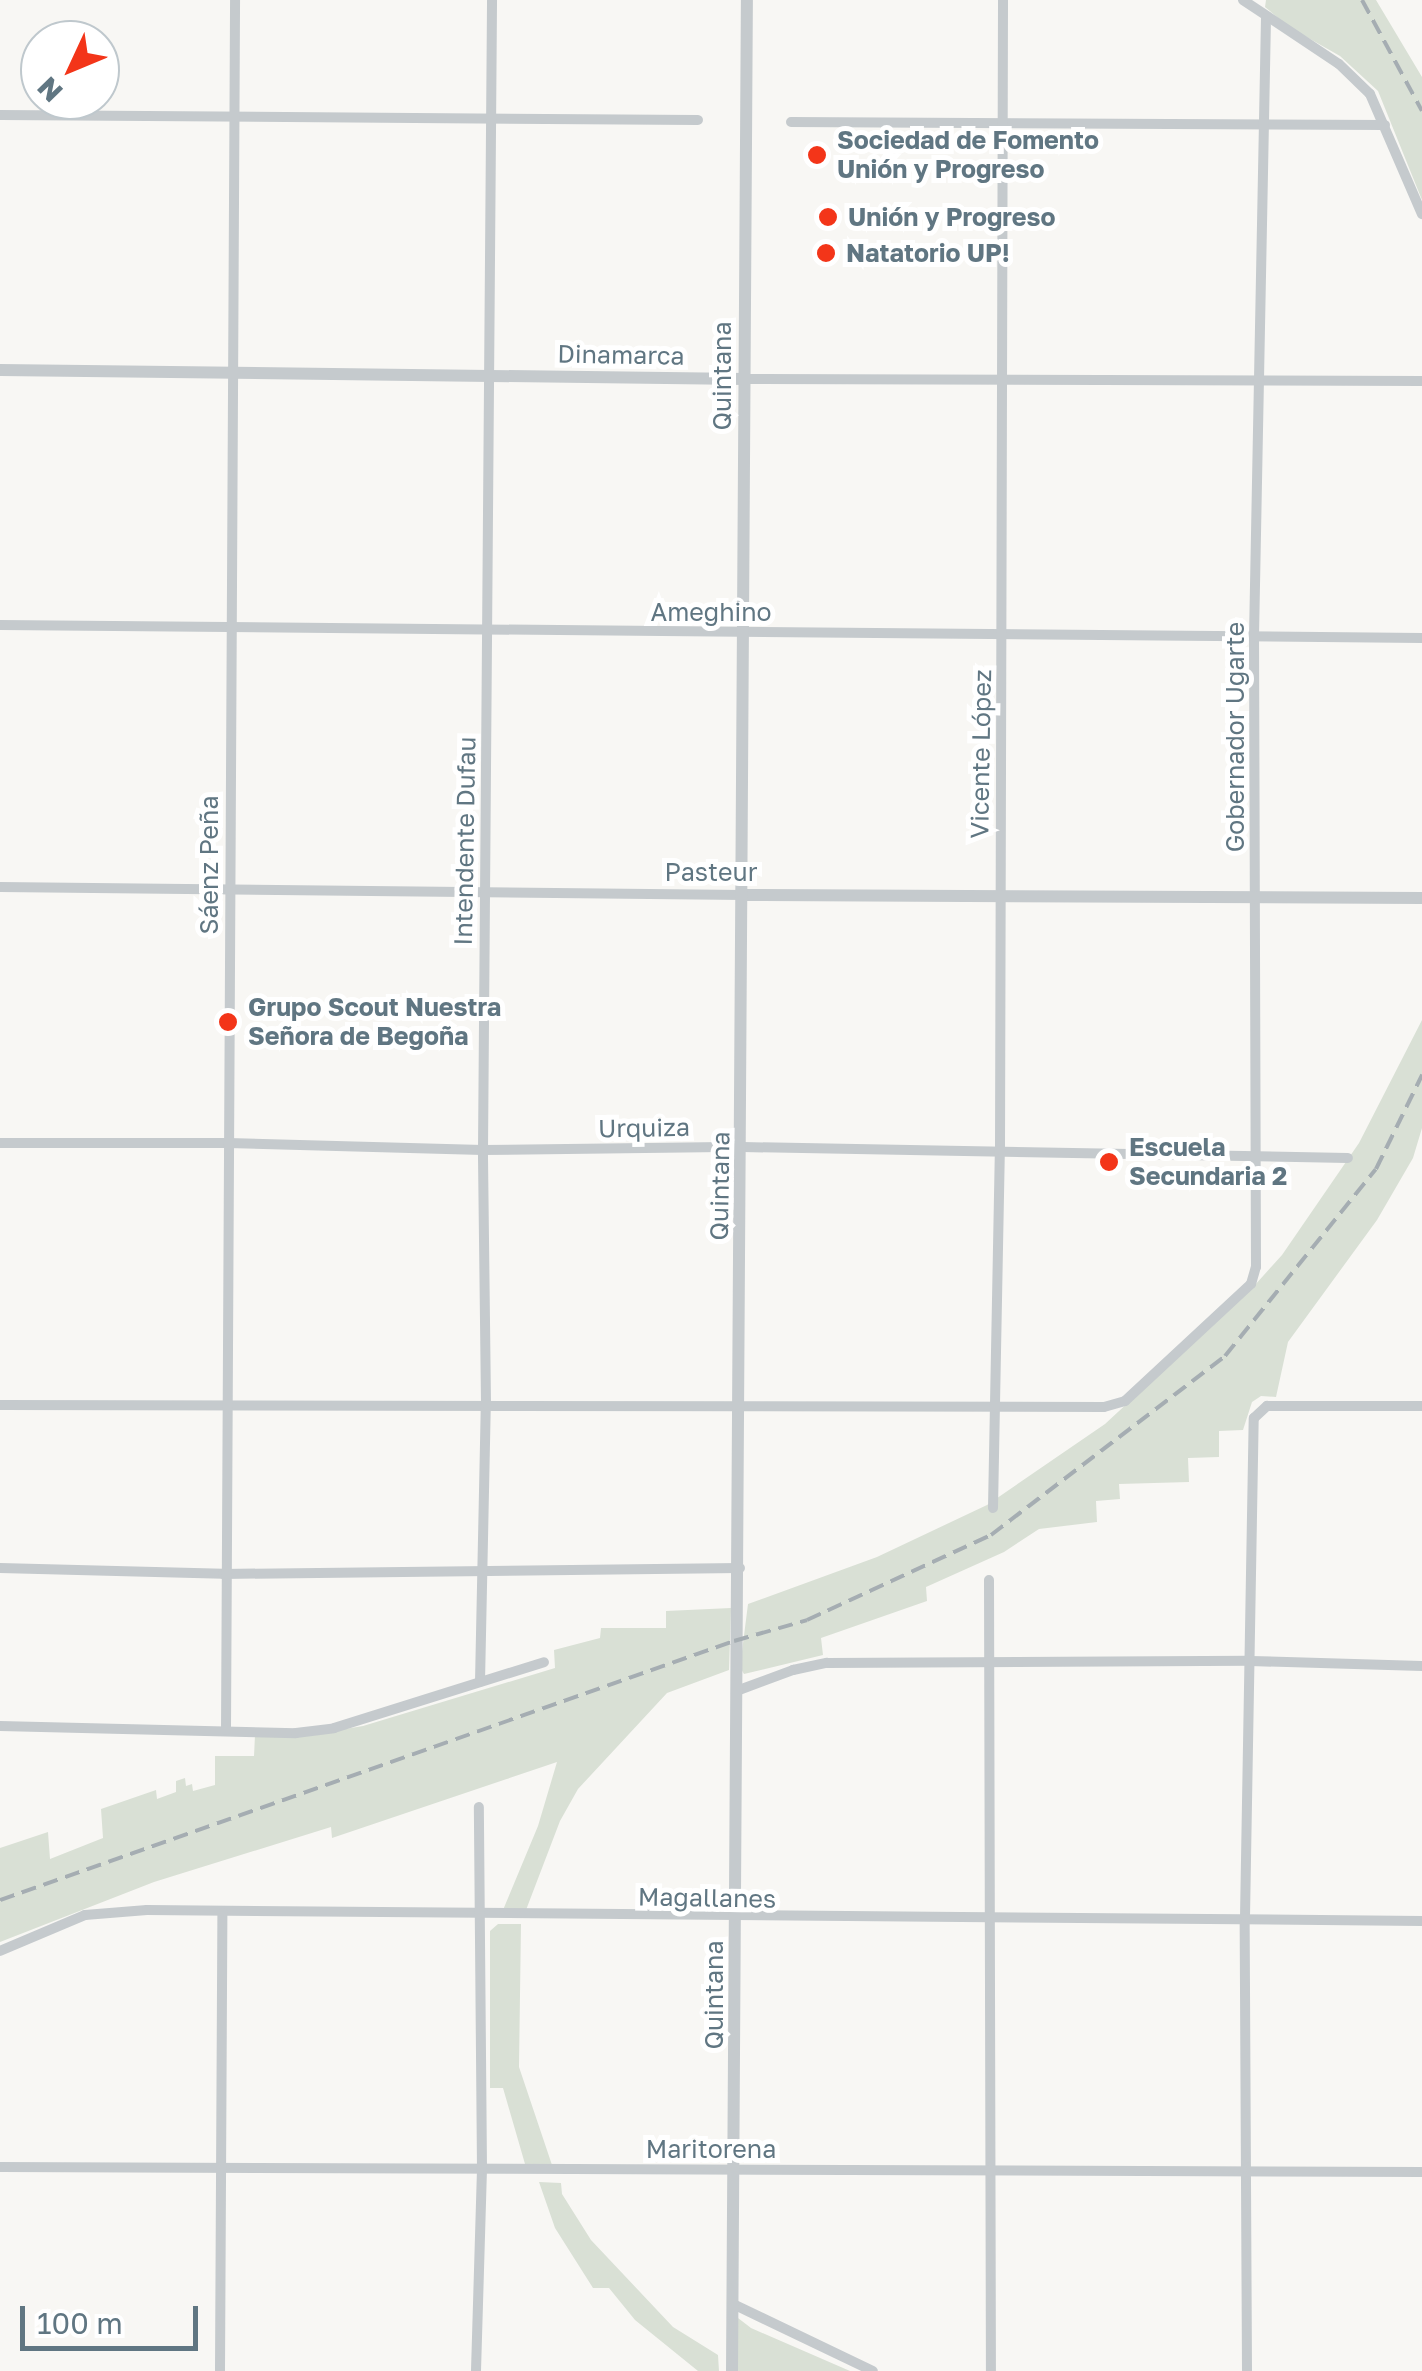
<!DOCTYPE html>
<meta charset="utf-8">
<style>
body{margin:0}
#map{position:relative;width:1422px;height:2371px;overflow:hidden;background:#f8f7f4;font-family:"Golos Text",sans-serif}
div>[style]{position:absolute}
.green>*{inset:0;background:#d9e0d5}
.minor>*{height:10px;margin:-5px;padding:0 5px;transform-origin:5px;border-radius:5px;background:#c5cacd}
.tertiary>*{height:12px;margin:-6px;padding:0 6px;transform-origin:6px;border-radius:6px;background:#c5cacd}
.rail>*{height:4px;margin-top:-2px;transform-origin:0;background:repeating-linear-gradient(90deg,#a5adb2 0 15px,transparent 0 23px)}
.dots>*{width:28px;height:28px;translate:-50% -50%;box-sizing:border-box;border:5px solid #fff;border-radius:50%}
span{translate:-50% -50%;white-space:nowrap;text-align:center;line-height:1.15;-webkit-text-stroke:10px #fff;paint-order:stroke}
.poi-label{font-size:25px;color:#607682;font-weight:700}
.left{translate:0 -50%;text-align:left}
.street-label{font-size:25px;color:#607682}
.north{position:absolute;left:20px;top:20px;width:100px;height:100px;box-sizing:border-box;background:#fff;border:2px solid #bfc8cd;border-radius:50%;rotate:226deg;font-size:28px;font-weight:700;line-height:40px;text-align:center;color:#607682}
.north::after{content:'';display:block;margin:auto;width:35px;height:45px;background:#f33519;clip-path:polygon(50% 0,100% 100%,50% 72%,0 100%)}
.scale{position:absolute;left:20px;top:2306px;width:178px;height:45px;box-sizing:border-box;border:5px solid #607682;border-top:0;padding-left:12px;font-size:30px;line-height:35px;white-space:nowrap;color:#607682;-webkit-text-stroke:8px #fff;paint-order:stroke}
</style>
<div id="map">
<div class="green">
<i style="clip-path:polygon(1266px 0,1376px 0,1422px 77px,1422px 200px,1378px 91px,1340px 56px,1289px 27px,1265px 7px)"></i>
<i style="clip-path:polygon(1422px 1020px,1422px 1128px,1413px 1158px,1377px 1220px,1288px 1342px,1276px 1397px,1261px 1396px,1252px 1402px,1243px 1430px,1219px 1431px,1219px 1457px,1188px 1458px,1189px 1482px,1119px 1484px,1120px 1499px,1096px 1501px,1097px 1522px,1039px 1529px,1004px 1552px,926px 1587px,927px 1601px,821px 1638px,823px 1655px,744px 1674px,740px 1667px,748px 1604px,877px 1557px,987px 1505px,1105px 1424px,1254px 1286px,1282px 1255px,1359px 1143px)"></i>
<i style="clip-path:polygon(731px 1608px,729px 1670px,667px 1693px,578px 1789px,560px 1821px,526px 1910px,503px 1910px,538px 1826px,557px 1762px,332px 1838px,331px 1827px,154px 1882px,0 1942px,0 1848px,48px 1832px,50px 1859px,103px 1838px,101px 1809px,156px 1790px,157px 1799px,176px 1792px,176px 1781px,185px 1778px,186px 1786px,192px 1784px,193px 1791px,215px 1785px,215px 1756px,254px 1756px,255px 1735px,297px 1737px,363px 1726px,555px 1668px,554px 1650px,600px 1638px,601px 1628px,666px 1628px,666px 1611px)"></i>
<i style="clip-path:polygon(498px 1924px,521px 1924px,519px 2067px,552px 2165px,525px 2164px,503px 2088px,490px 2088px,490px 1931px)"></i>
<i style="clip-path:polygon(539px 2182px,561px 2183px,562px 2194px,591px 2240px,673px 2327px,718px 2355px,719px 2371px,698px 2371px,635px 2320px,609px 2288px,593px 2288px,555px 2228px)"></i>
<i style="clip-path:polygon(738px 2318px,751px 2328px,850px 2371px,737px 2371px)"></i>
</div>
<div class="minor">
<i style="left:1243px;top:0;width:115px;rotate:33.7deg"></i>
<i style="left:1339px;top:64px;width:43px;rotate:44.1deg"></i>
<i style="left:1370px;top:94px;width:131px;rotate:66.6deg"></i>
<i style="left:0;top:115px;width:698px;rotate:0.41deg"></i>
<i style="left:791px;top:122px;width:594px;rotate:0.29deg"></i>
<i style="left:745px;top:379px;width:677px;rotate:0.17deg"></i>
<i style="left:0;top:625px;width:1422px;rotate:0.52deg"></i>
<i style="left:0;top:887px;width:744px;rotate:0.62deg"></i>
<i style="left:0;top:1143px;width:228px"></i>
<i style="left:228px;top:1143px;width:255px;rotate:1.6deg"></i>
<i style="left:483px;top:1150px;width:260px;rotate:-0.7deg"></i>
<i style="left:743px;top:1147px;width:605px;rotate:1.04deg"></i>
<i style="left:0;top:1405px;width:1104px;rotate:0.1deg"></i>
<i style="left:1104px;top:1407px;width:22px;rotate:-16deg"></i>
<i style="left:1125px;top:1401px;width:172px;rotate:-42.9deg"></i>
<i style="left:1251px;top:1284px;width:18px;rotate:-74deg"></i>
<i style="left:1256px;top:1267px;width:630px;rotate:-90.18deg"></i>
<i style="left:1254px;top:637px;width:619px;rotate:-88.89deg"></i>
<i style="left:993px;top:1508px;width:358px;rotate:-88.9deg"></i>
<i style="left:1000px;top:1150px;width:1150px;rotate:-89.85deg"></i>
<i style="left:0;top:1568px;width:223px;rotate:1.5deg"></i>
<i style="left:223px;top:1574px;width:517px;rotate:-0.66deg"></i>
<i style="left:989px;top:1580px;width:791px;rotate:89.86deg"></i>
<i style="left:480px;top:1682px;width:279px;rotate:-88.8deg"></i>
<i style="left:486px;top:1403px;width:253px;rotate:-90.7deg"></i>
<i style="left:483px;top:1150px;width:1150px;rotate:-89.55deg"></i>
<i style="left:739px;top:1690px;width:58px;rotate:-20.3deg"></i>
<i style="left:793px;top:1670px;width:35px;rotate:-12deg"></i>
<i style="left:827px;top:1663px;width:424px;rotate:-0.3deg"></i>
<i style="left:1251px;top:1661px;width:171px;rotate:1.7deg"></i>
<i style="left:0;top:1726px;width:296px;rotate:1.4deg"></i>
<i style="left:296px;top:1733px;width:38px;rotate:-7deg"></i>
<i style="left:334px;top:1728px;width:220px;rotate:-17.4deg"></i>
<i style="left:226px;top:1730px;width:1730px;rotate:-89.7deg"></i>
<i style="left:0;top:1951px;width:92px;rotate:-23deg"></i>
<i style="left:85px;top:1915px;width:62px;rotate:-4.6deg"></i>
<i style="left:147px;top:1910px;width:1275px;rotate:0.49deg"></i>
<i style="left:0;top:2167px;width:1422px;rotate:0.2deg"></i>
<i style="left:733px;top:2304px;width:155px;rotate:25.6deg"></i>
<i style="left:220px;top:2371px;width:458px;rotate:-89.7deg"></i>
<i style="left:476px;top:2371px;width:202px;rotate:-88.3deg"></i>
<i style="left:482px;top:2169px;width:362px;rotate:-90.5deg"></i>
<i style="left:1247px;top:2371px;width:454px;rotate:-90.3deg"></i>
<i style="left:1245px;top:1917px;width:499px;rotate:-89deg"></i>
<i style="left:1254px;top:1418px;width:18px;rotate:-43deg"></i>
<i style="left:1267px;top:1406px;width:155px"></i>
</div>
<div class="tertiary">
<i style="left:0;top:370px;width:745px;rotate:0.69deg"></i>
<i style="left:744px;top:895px;width:678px;rotate:0.25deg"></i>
<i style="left:732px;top:2371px;width:2371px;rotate:-89.64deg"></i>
</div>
<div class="rail">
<i style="left:1362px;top:0;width:126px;rotate:61.6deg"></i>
<i style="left:0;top:1900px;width:778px;rotate:-19.44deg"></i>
<i style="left:734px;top:1641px;width:76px;rotate:-16deg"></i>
<i style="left:807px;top:1620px;width:203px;rotate:-24.8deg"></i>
<i style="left:991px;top:1535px;width:295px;rotate:-37.4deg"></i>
<i style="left:1225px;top:1356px;width:240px;rotate:-51.1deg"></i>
<i style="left:1376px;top:1169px;width:105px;rotate:-63.9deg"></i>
</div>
<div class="dots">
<i style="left:817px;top:155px;background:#f33519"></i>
<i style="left:828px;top:217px;background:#f33519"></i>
<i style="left:826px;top:253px;background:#f33519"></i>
<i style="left:228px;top:1022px;background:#f33519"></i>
<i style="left:1109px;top:1162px;background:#f33519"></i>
</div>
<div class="poi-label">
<span class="left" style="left:837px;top:155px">Sociedad de Fomento<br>Unión y Progreso</span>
<span class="left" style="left:848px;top:217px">Unión y Progreso</span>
<span class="left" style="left:846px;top:253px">Natatorio UP!</span>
<span class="left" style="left:248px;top:1022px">Grupo Scout Nuestra<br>Señora de Begoña</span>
<span class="left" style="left:1129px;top:1162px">Escuela<br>Secundaria 2</span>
</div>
<div class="street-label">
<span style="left:621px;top:355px;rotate:1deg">Dinamarca</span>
<span style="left:722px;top:376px;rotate:-90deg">Quintana</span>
<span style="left:711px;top:612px">Ameghino</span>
<span style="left:1235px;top:737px;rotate:-90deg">Gobernador Ugarte</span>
<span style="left:981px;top:754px;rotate:-89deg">Vicente López</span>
<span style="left:465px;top:841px;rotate:-89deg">Intendente Dufau</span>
<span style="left:209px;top:865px;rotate:-90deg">Sáenz Peña</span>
<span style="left:711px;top:872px">Pasteur</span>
<span style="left:644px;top:1128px;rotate:-1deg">Urquiza</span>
<span style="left:720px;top:1186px;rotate:-89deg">Quintana</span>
<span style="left:707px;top:1898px;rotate:1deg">Magallanes</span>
<span style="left:714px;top:1995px;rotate:-90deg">Quintana</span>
<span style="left:711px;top:2149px">Maritorena</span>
</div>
<div class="north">N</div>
<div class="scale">100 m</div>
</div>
